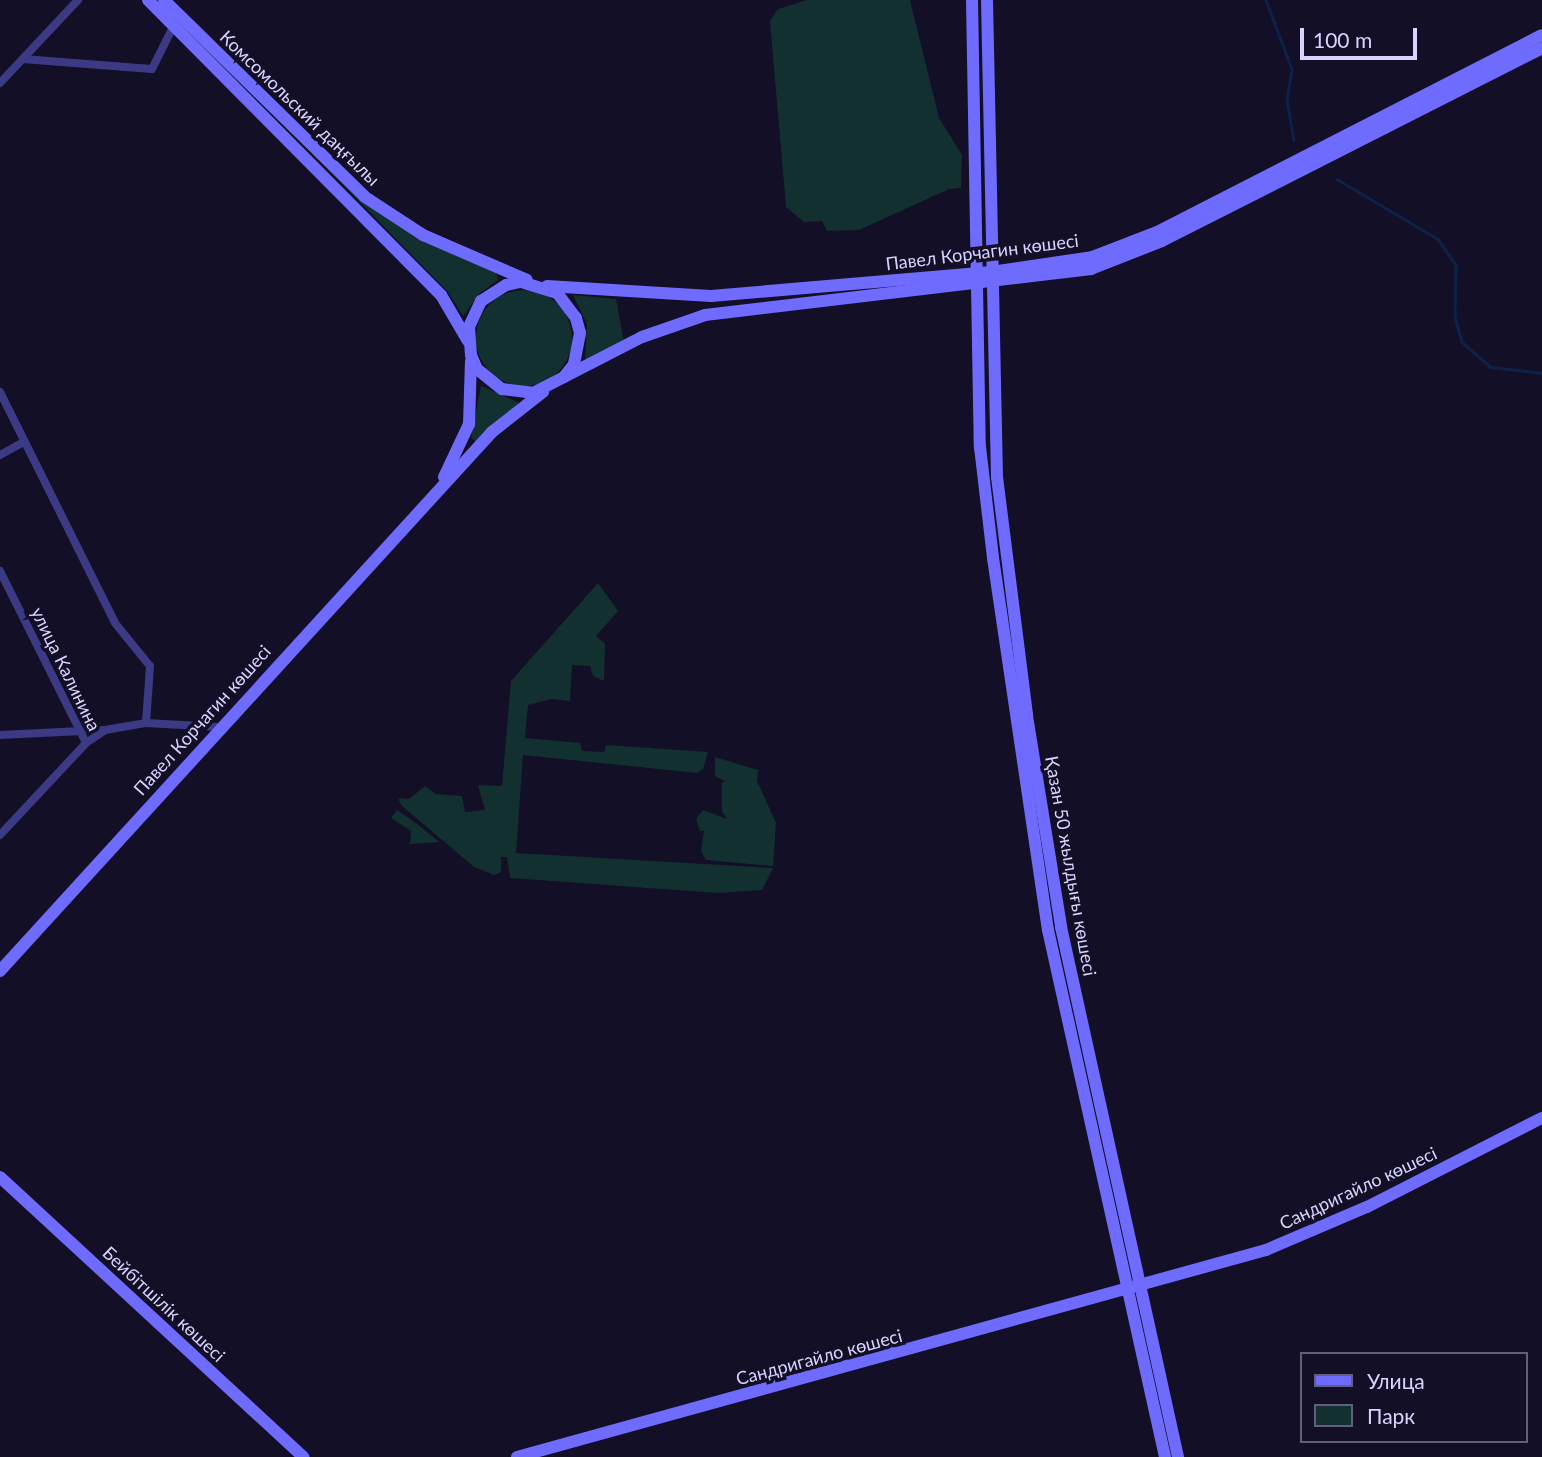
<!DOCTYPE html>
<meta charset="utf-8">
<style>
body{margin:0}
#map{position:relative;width:1542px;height:1457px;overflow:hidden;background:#130f26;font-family:Lato,sans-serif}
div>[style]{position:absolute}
.green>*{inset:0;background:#12302f}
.round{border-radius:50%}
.stream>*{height:2.5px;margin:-1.25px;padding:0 1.25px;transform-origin:1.25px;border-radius:1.25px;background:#0c2248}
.street>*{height:8px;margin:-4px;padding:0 4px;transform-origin:4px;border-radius:4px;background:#3d3a85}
.secondary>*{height:12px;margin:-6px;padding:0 6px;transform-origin:6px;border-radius:6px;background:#6f6bff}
span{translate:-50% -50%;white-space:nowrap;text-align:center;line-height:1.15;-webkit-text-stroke:7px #130f26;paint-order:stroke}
.street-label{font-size:18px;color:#d9d4ff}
.legend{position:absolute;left:1300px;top:1352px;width:228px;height:91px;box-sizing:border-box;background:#130f26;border:2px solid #625e7d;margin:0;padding:9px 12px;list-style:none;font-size:21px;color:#d9d4ff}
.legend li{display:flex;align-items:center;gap:14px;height:35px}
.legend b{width:35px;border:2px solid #625e7d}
.scale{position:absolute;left:1300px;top:28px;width:117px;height:32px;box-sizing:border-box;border:4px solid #d9d4ff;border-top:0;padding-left:9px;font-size:21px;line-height:24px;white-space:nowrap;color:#d9d4ff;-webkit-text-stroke:5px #130f26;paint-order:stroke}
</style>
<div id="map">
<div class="green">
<i style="clip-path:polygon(807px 0,910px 0,939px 118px,962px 155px,961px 188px,949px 189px,859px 230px,827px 231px,822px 221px,804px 222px,786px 207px,770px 21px,778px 9px)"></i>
<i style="clip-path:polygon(304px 145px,417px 237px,496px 273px,498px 280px,481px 292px,463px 316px,448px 292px)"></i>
<i class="round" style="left:476px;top:290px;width:96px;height:96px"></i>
<i style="clip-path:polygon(573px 295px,616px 299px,624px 342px,585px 361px,587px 324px)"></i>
<i style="clip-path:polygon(481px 386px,518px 402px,518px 406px,476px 442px,471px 438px)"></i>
<i style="clip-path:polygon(598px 583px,618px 611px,596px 636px,605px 644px,604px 681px,593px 676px,590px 666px,572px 665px,570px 701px,551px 699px,528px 705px,525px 738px,580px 743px,582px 751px,604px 752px,606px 745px,708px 752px,703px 769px,697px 773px,523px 755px,516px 853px,773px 868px,762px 890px,718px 893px,510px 878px,507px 857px,501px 857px,501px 872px,494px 875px,474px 867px,401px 805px,398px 798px,409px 799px,425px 786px,436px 794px,462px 796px,465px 812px,485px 810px,478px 785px,502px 786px,511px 681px)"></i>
<i style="clip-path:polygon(715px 757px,758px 770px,757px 781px,776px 823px,773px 866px,706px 860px,701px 851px,704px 831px,700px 831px,696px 819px,703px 810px,727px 819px,722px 811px,722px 782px,726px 782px,715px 776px)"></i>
<i style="clip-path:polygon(397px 810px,417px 824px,439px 842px,410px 844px,411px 831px,391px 818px)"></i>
</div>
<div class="stream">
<i style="left:1266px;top:0;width:74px;rotate:69.4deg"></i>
<i style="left:1292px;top:69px;width:31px;rotate:99deg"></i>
<i style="left:1287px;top:100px;width:40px;rotate:80deg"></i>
<i style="left:1337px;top:179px;width:117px;rotate:30.7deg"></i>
<i style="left:1438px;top:239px;width:32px;rotate:55deg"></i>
<i style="left:1456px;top:265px;width:52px;rotate:91.1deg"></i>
<i style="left:1455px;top:317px;width:26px;rotate:74deg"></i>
<i style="left:1462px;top:342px;width:38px;rotate:41deg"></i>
<i style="left:1491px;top:367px;width:51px;rotate:6.7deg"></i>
</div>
<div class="street">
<i style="left:23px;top:59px;width:129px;rotate:4.4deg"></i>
<i style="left:152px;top:69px;width:49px;rotate:-63.4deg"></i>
<i style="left:0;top:83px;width:114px;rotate:-46.8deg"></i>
<i style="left:0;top:392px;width:258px;rotate:63.5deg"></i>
<i style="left:115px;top:623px;width:55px;rotate:50.9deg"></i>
<i style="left:150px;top:666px;width:57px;rotate:94deg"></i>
<i style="left:0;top:455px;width:25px;rotate:-29deg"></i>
<i style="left:0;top:571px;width:192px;rotate:63.4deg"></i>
<i style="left:0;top:735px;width:102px;rotate:-2.8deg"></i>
<i style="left:0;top:835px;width:126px;rotate:-46.9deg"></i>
<i style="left:86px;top:743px;width:23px;rotate:-34deg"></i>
<i style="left:105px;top:730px;width:42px;rotate:-9.7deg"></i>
<i style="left:146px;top:723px;width:73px;rotate:3.1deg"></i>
</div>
<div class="secondary">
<i style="left:148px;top:0;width:416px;rotate:45.2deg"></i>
<i style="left:441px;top:295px;width:53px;rotate:59.6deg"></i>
<i style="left:164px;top:0;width:281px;rotate:44.4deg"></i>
<i style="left:365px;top:197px;width:69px;rotate:33.2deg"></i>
<i style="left:423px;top:235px;width:113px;rotate:23.4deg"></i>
<i style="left:972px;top:0;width:447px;rotate:89deg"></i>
<i style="left:980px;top:447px;width:112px;rotate:83.3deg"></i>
<i style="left:993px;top:558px;width:376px;rotate:81.6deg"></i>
<i style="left:1048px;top:930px;width:540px;rotate:77.48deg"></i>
<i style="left:987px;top:0;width:477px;rotate:88.8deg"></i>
<i style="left:997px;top:477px;width:241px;rotate:82.8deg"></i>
<i style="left:1027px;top:716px;width:214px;rotate:80.8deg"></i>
<i style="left:1061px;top:927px;width:543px;rotate:77.55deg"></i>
<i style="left:547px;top:286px;width:164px;rotate:3.5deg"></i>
<i style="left:711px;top:296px;width:281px;rotate:-4.9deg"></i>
<i style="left:991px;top:272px;width:102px;rotate:-8.4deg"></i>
<i style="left:1092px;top:257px;width:70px;rotate:-21deg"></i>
<i style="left:1157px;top:232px;width:432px;rotate:-27.1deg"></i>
<i style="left:564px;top:377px;width:16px;rotate:-52deg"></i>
<i style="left:574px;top:364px;width:32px;rotate:-79deg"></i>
<i style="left:580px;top:333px;width:16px;rotate:-105deg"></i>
<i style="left:576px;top:318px;width:31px;rotate:-127deg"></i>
<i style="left:557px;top:293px;width:39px;rotate:-163deg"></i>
<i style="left:520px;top:282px;width:14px;rotate:168deg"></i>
<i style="left:506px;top:285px;width:30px;rotate:147deg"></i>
<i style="left:481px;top:301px;width:29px;rotate:115deg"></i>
<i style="left:469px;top:327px;width:28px;rotate:86deg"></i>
<i style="left:471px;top:355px;width:15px;rotate:67deg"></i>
<i style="left:477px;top:369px;width:32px;rotate:39deg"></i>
<i style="left:502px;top:389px;width:31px;rotate:7deg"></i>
<i style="left:533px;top:393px;width:123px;rotate:-27.2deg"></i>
<i style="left:642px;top:337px;width:67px;rotate:-19.2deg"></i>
<i style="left:705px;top:315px;width:389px;rotate:-6.8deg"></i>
<i style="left:1091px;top:269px;width:76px;rotate:-21.5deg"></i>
<i style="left:1162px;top:241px;width:426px;rotate:-26.9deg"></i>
<i style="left:444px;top:477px;width:59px;rotate:-64.7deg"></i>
<i style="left:469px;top:424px;width:63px;rotate:-88.2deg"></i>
<i style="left:0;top:971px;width:730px;rotate:-47.61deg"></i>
<i style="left:492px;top:432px;width:65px;rotate:-38.1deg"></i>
<i style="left:0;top:1177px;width:413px;rotate:42.7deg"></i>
<i style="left:517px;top:1457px;width:777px;rotate:-15.45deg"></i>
<i style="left:1266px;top:1250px;width:110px;rotate:-23.1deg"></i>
<i style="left:1367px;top:1207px;width:196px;rotate:-27deg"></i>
</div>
<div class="street-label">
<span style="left:300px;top:108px;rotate:44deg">Комсомольский даңғылы</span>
<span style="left:982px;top:252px;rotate:-7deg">Павел Корчагин көшесі</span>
<span style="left:66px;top:669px;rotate:64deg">улица Калинина</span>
<span style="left:202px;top:720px;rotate:-48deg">Павел Корчагин көшесі</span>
<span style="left:1071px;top:866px;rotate:80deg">Қазан 50 жылдығы көшесі</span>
<span style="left:1358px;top:1188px;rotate:-25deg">Сандригайло көшесі</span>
<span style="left:164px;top:1304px;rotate:43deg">Бейбітшілік көшесі</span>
<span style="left:819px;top:1357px;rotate:-15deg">Сандригайло көшесі</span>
</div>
<ul class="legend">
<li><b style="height:9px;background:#6f6bff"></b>Улица</li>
<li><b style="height:19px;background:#12302f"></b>Парк</li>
</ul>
<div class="scale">100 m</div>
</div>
